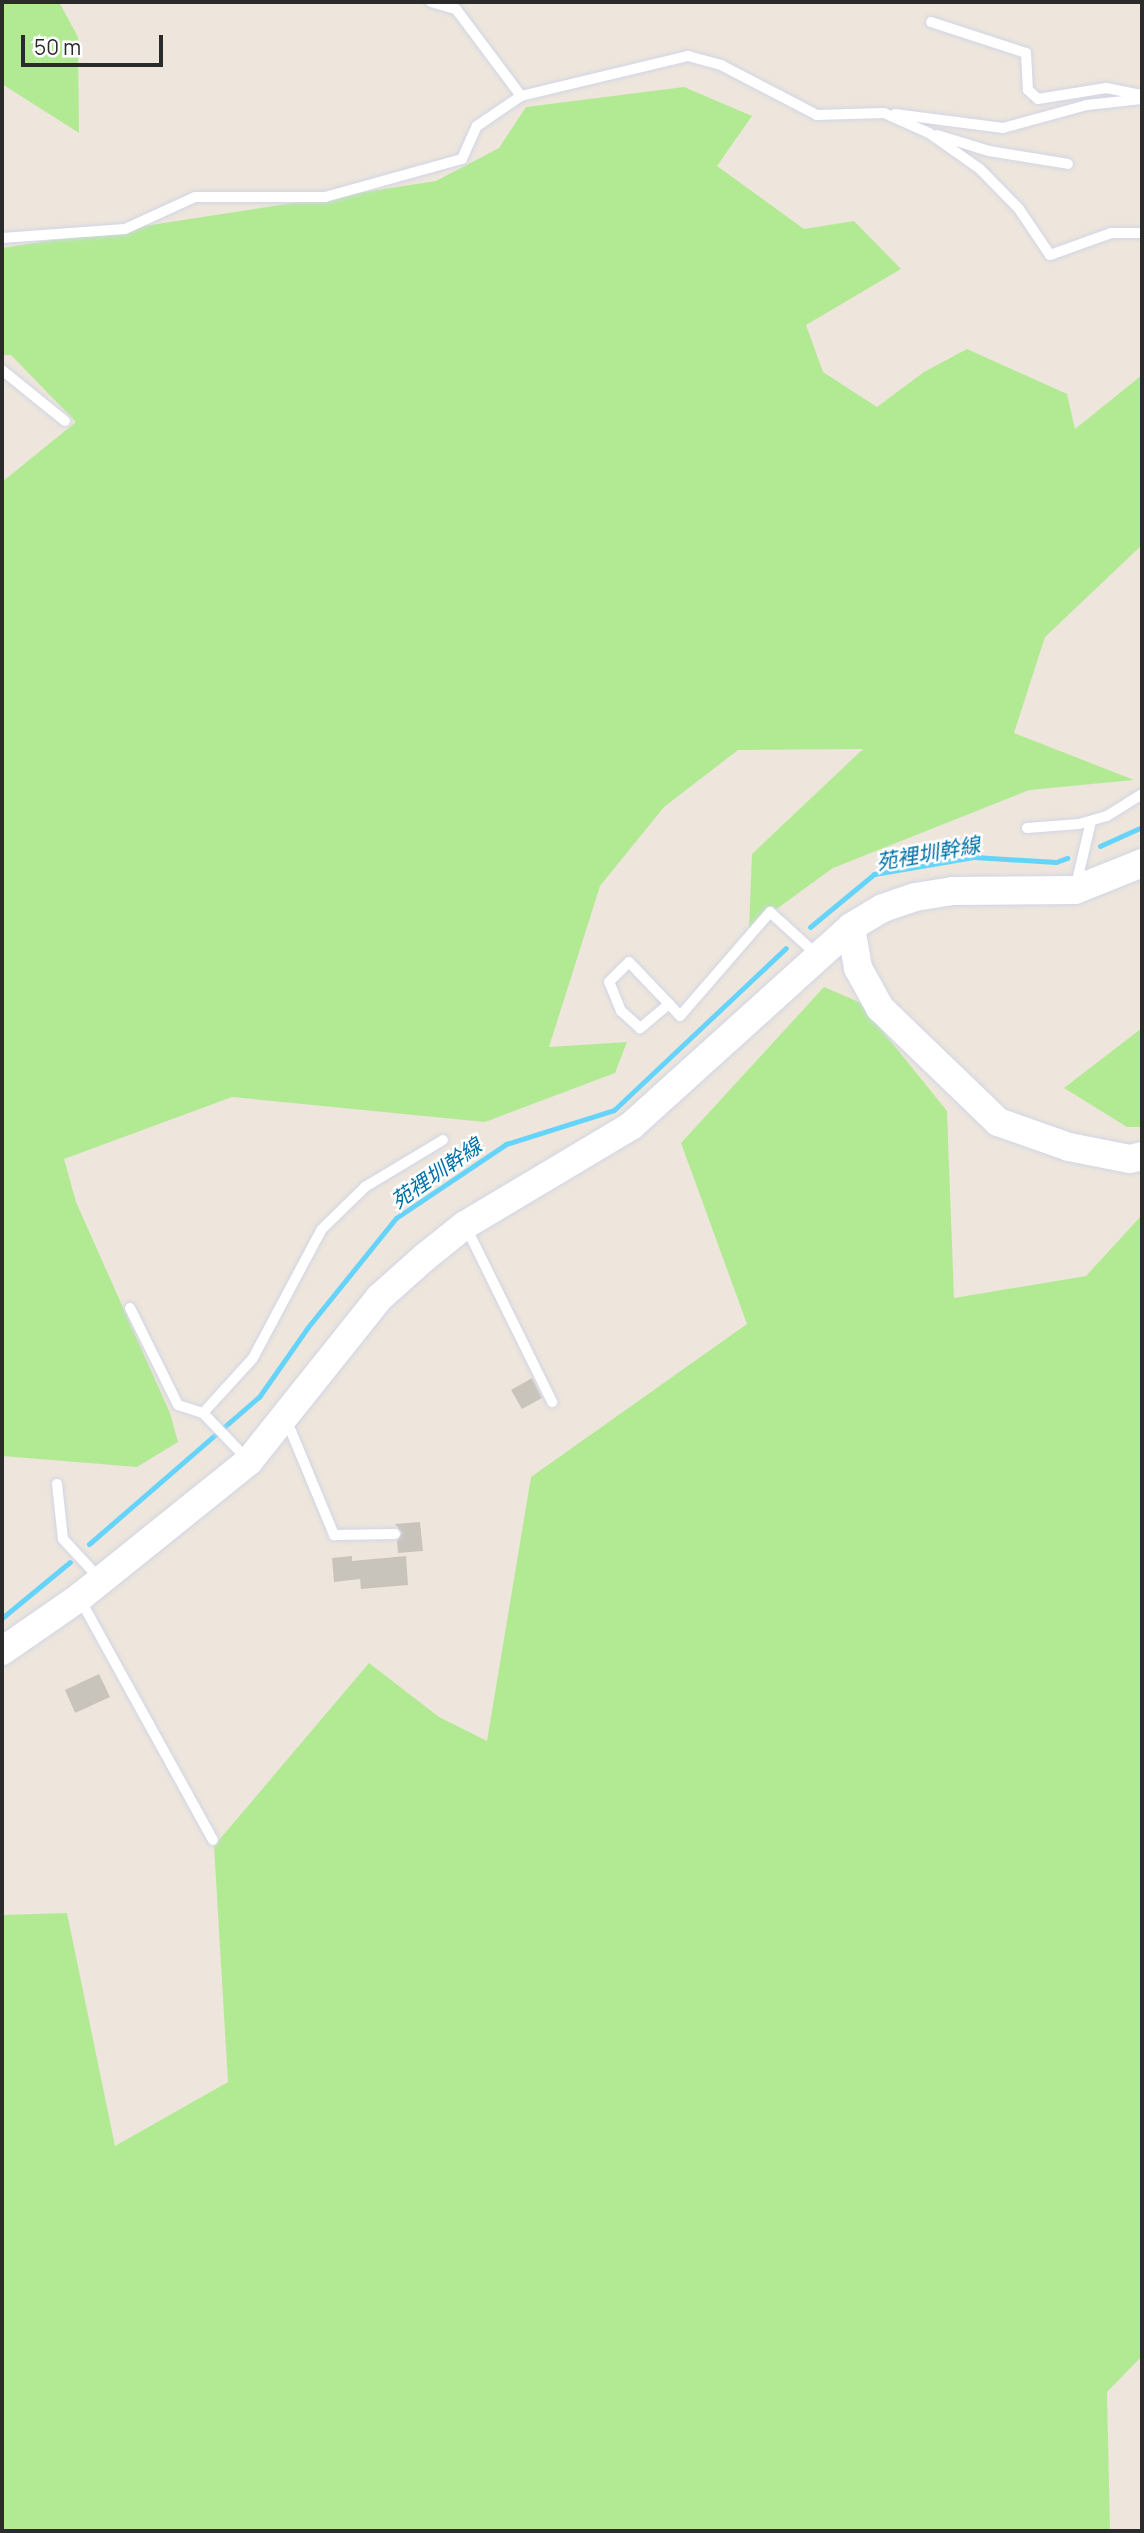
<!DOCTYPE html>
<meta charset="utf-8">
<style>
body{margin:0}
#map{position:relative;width:1144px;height:2533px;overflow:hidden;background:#eee6dc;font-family:Manrope,"Noto Sans TC",sans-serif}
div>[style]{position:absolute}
.green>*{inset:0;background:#b2ea94}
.stream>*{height:5px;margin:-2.5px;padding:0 2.5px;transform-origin:2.5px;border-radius:2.5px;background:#66d4fa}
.building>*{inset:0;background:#c9c4bb}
.roads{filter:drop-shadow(0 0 2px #d1d5e5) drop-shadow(0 0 2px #d1d5e5)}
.lane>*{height:10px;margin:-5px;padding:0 5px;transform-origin:5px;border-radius:5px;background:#fff}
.secondary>*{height:28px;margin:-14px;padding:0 14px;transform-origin:14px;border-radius:14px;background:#fff}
span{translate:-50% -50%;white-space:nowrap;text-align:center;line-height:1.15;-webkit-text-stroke:5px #fff;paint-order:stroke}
.water-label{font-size:21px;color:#0171a9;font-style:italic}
.frame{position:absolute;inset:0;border:4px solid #2b2b2b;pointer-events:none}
.scale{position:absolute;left:21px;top:35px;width:142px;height:32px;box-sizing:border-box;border:4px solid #2b2b2b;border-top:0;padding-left:9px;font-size:21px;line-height:24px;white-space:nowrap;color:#2b2b2b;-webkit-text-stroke:5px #fff;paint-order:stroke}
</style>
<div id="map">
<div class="green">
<i style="clip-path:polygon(2px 2px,59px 2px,78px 37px,79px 133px,2px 84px)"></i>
<i style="clip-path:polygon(684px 87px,752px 116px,717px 166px,804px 229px,854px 221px,901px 269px,806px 325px,823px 372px,877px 407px,924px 372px,967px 349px,1067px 394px,1075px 429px,1142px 375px,1142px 545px,1045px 637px,1014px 733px,1134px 780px,1029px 790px,833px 868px,749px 929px,752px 854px,863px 749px,738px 750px,664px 807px,600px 886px,549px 1047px,627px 1042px,615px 1073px,485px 1122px,232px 1097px,64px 1159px,76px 1202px,170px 1413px,178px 1442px,137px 1467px,2px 1456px,2px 482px,76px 422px,11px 355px,2px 355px,2px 248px,436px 181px,499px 148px,526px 107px)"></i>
<i style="clip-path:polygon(824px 987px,859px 1002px,947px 1111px,954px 1298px,1086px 1276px,1142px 1215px,1142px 2356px,1107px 2392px,1110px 2531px,2px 2531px,2px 1915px,67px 1913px,115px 2146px,228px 2082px,214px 1846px,369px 1663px,439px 1717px,487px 1741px,531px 1477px,747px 1324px,681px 1143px)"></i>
<i style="clip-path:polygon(1142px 1028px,1142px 1127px,1127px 1127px,1064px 1088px)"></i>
</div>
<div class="stream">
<i style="left:1100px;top:846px;width:46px;rotate:-24.3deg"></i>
<i style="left:810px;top:927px;width:83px;rotate:-39.6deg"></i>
<i style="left:874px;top:874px;width:101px;rotate:-9.6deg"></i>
<i style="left:974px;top:857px;width:82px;rotate:3.5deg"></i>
<i style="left:1056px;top:862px;width:12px;rotate:-20deg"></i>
<i style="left:89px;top:1544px;width:225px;rotate:-40.9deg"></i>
<i style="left:259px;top:1397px;width:85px;rotate:-55deg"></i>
<i style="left:308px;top:1327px;width:140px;rotate:-51.1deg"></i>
<i style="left:396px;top:1218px;width:133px;rotate:-33.9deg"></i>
<i style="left:506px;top:1144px;width:113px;rotate:-17.5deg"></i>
<i style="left:614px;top:1110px;width:236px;rotate:-43.3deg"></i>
<i style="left:2px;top:1618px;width:88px;rotate:-39.5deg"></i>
</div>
<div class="building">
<i style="clip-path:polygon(532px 1378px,542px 1398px,522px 1409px,511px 1390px)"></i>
<i style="clip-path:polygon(420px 1522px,423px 1551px,398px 1553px,397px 1541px,402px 1533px,395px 1524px)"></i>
<i style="clip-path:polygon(352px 1556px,352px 1561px,406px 1556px,408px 1585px,361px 1589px,360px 1579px,334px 1582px,332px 1558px)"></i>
<i style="clip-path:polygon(99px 1674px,110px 1697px,75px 1713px,65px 1690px)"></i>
</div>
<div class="roads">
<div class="lane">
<i style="left:431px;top:2px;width:26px;rotate:16deg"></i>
<i style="left:456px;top:9px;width:109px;rotate:53.2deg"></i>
<i style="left:931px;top:22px;width:100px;rotate:18.1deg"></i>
<i style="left:1026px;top:53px;width:37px;rotate:87deg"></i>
<i style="left:1028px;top:90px;width:13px;rotate:42deg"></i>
<i style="left:1038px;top:99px;width:69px;rotate:-9.2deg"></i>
<i style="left:1106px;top:88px;width:37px;rotate:11deg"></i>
<i style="left:895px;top:114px;width:109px;rotate:7.4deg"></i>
<i style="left:1003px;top:128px;width:87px;rotate:-15.3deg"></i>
<i style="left:1087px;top:105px;width:55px;rotate:-6.2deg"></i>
<i style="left:937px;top:135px;width:54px;rotate:17.1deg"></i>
<i style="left:989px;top:151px;width:80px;rotate:9.3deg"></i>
<i style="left:2px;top:238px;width:123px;rotate:-4.2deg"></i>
<i style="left:125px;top:229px;width:77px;rotate:-24.6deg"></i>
<i style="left:195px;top:197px;width:130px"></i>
<i style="left:325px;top:197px;width:142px;rotate:-15.5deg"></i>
<i style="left:462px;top:159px;width:36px;rotate:-66deg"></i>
<i style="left:477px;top:126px;width:53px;rotate:-34.3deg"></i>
<i style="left:521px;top:96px;width:172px;rotate:-13.5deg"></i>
<i style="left:688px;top:56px;width:34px;rotate:15deg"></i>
<i style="left:721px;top:65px;width:108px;rotate:27.5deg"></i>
<i style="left:817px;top:115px;width:67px;rotate:-1.7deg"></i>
<i style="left:884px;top:113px;width:49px;rotate:24deg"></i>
<i style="left:929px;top:133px;width:62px;rotate:35.2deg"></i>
<i style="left:980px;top:169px;width:56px;rotate:45.7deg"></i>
<i style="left:1019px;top:209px;width:55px;rotate:56deg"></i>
<i style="left:1050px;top:255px;width:65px;rotate:-19.8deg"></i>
<i style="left:1111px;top:233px;width:31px"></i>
<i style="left:2px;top:370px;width:81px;rotate:39deg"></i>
<i style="left:1027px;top:828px;width:52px;rotate:-4.4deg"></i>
<i style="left:1079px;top:824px;width:29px;rotate:-16deg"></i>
<i style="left:1107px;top:816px;width:41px;rotate:-32.2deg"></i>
<i style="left:1076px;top:885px;width:66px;rotate:-76.8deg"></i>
<i style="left:669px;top:1004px;width:38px;rotate:140deg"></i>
<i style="left:640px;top:1028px;width:25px;rotate:-138deg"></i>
<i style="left:621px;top:1011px;width:31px;rotate:-112deg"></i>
<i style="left:609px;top:982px;width:28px;rotate:-45deg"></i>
<i style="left:629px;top:962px;width:58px;rotate:46.4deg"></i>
<i style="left:669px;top:1004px;width:16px;rotate:47deg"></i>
<i style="left:680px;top:1016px;width:138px;rotate:-49.1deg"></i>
<i style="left:770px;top:912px;width:62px;rotate:42.4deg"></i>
<i style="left:467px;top:1229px;width:193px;rotate:63.8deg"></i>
<i style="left:130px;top:1308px;width:108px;rotate:63.7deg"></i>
<i style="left:178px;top:1405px;width:26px;rotate:18deg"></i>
<i style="left:203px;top:1413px;width:74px;rotate:-47.7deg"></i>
<i style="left:253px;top:1358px;width:146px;rotate:-61.9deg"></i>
<i style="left:322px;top:1229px;width:60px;rotate:-44.3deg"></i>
<i style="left:365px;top:1187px;width:91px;rotate:-31.1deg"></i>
<i style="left:203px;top:1413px;width:62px;rotate:46.3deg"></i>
<i style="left:286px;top:1419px;width:126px;rotate:67.5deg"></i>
<i style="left:334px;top:1535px;width:61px;rotate:-0.9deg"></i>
<i style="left:57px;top:1484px;width:55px;rotate:83.8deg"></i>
<i style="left:63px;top:1539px;width:54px;rotate:47.2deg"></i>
<i style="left:81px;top:1601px;width:273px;rotate:61.1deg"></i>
</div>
<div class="secondary">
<i style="left:851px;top:927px;width:42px;rotate:80.3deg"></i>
<i style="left:858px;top:968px;width:46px;rotate:61.2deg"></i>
<i style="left:880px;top:1008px;width:164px;rotate:44deg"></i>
<i style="left:998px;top:1122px;width:75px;rotate:19.4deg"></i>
<i style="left:1069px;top:1147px;width:62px;rotate:11.1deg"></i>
<i style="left:1130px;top:1159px;width:12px;rotate:-14deg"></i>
<i style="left:2px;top:1651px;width:95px;rotate:-34.7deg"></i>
<i style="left:80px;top:1597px;width:217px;rotate:-38.8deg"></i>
<i style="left:249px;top:1461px;width:208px;rotate:-51.4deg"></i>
<i style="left:379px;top:1298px;width:62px;rotate:-41.7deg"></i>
<i style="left:425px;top:1257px;width:51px;rotate:-38.7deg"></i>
<i style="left:465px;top:1225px;width:193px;rotate:-30.8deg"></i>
<i style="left:631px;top:1126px;width:297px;rotate:-42.1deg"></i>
<i style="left:851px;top:927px;width:37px;rotate:-31deg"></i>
<i style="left:883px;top:908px;width:34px;rotate:-19deg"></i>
<i style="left:915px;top:897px;width:37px;rotate:-9deg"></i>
<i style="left:952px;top:891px;width:123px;rotate:-0.5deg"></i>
<i style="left:1075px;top:890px;width:72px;rotate:-21.9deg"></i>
</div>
</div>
<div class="water-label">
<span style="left:928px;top:853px;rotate:-10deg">苑裡圳幹線</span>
<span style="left:436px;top:1173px;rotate:-35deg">苑裡圳幹線</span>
</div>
<div class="frame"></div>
<div class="scale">50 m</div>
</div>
